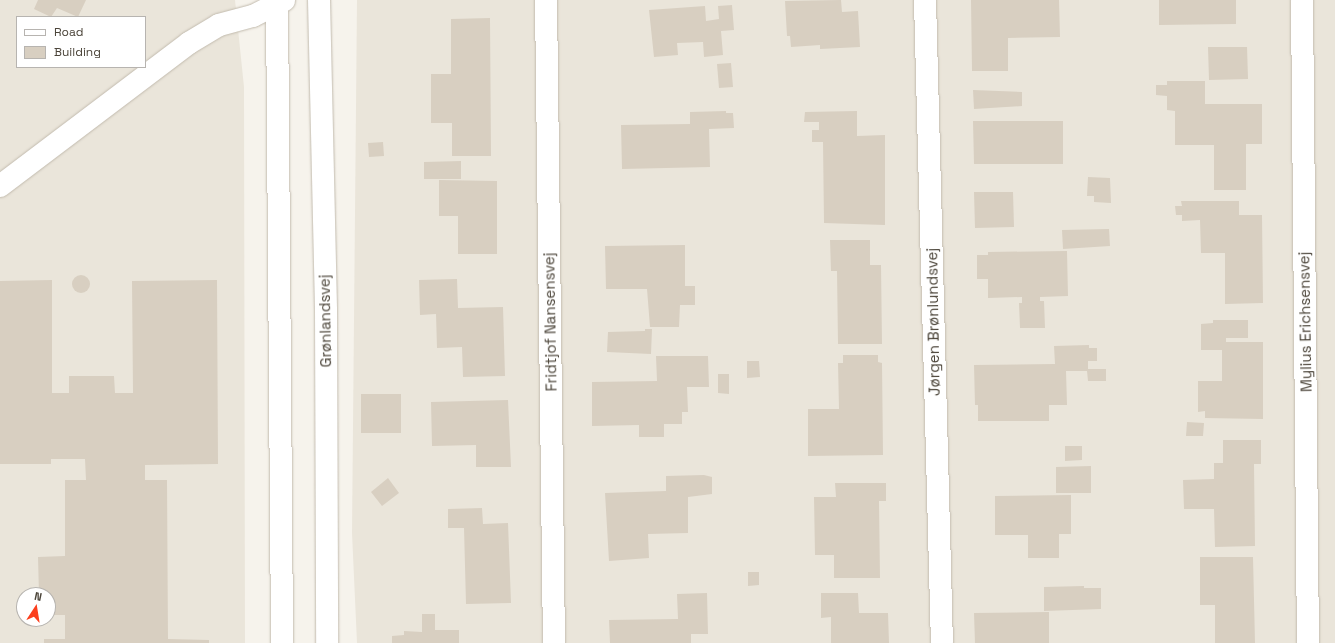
<!DOCTYPE html>
<meta charset="utf-8">
<style>
body{margin:0}
#map{position:relative;width:1335px;height:643px;overflow:hidden;background:#f6f3ec;font-family:"Space Grotesk",sans-serif}
div>[style]{position:absolute}
.residential>*{inset:0;background:#eae5da}
.building>*{inset:0;background:#d8cfc1}
.round{border-radius:50%}
.roads{filter:drop-shadow(0 0 1px #c2bbae) drop-shadow(0 0 1px #c2bbae)}
.minor>*{height:22px;margin:-11px;padding:0 11px;transform-origin:11px;border-radius:11px;background:#fff}
span{translate:-50% -50%;white-space:nowrap;text-align:center;line-height:1.15;-webkit-text-stroke:4px #fff;paint-order:stroke}
.street-label{font-size:15px;color:#4b4439}
.legend{position:absolute;left:16px;top:16px;width:130px;height:52px;box-sizing:border-box;background:#fff;border:1px solid #b7b4b0;margin:0;padding:5px 7px;list-style:none;font-size:12px;color:#4b4439}
.legend li{display:flex;align-items:center;gap:8px;height:20px}
.legend b{width:20px;border:1px solid #b7b4b0}
.north{position:absolute;left:16px;top:587px;width:40px;height:40px;box-sizing:border-box;background:#fff;border:1px solid #b7b4b0;border-radius:50%;rotate:12deg;font-size:11px;font-weight:700;line-height:16px;text-align:center;color:#4b4439}
.north::after{content:'';display:block;margin:auto;width:14px;height:18px;background:#fc3f1d;clip-path:polygon(50% 0,100% 100%,50% 72%,0 100%)}
</style>
<div id="map">
<div class="residential">
<i style="clip-path:polygon(evenodd,0 0,235px 0,244px 87px,245px 643px,0 643px,0 0,17px 17px,145px 17px,145px 67px,17px 67px,17px 17px,0 0,24px 595px,48px 595px,48px 619px,24px 619px,24px 595px)"></i>
<i style="clip-path:polygon(357px 0,1335px 0,1335px 643px,357px 643px,352px 533px)"></i>
</div>
<div class="building">
<i style="clip-path:polygon(38px 0,86px 0,78px 17px,57px 8px,51px 17px,34px 9px)"></i>
<i style="clip-path:polygon(841px 0,842px 12px,858px 11px,860px 47px,820px 49px,820px 45px,791px 47px,790px 36px,787px 36px,785px 1px)"></i>
<i style="clip-path:polygon(971px 0,1059px 0,1060px 37px,1008px 38px,1008px 71px,972px 71px)"></i>
<i style="clip-path:polygon(1159px 0,1236px 0,1236px 24px,1159px 25px)"></i>
<i style="clip-path:polygon(732px 5px,734px 30px,721px 31px,723px 55px,704px 57px,703px 42px,677px 43px,678px 55px,654px 57px,649px 10px,705px 6px,706px 21px,719px 19px,718px 6px)"></i>
<i style="clip-path:polygon(490px 18px,491px 156px,452px 156px,452px 123px,431px 123px,431px 74px,451px 74px,451px 19px)"></i>
<i style="clip-path:polygon(1208px 47px,1247px 47px,1248px 79px,1209px 80px)"></i>
<i style="clip-path:polygon(731px 63px,733px 87px,719px 88px,717px 64px)"></i>
<i style="clip-path:polygon(1167px 81px,1205px 81px,1205px 104px,1262px 104px,1262px 144px,1246px 144px,1246px 190px,1214px 190px,1214px 145px,1175px 145px,1175px 111px,1167px 110px,1167px 96px,1156px 95px,1156px 85px,1167px 85px)"></i>
<i style="clip-path:polygon(973px 90px,1022px 92px,1022px 106px,974px 109px)"></i>
<i style="clip-path:polygon(726px 111px,726px 113px,733px 113px,734px 128px,709px 129px,710px 167px,622px 169px,621px 125px,690px 124px,690px 112px)"></i>
<i style="clip-path:polygon(857px 111px,857px 136px,885px 135px,885px 225px,824px 223px,823px 142px,812px 142px,812px 130px,819px 130px,819px 122px,804px 122px,805px 112px)"></i>
<i style="clip-path:polygon(973px 121px,1063px 121px,1063px 164px,974px 164px)"></i>
<i style="clip-path:polygon(383px 142px,384px 156px,369px 157px,368px 143px)"></i>
<i style="clip-path:polygon(461px 161px,461px 179px,424px 179px,424px 162px)"></i>
<i style="clip-path:polygon(1088px 177px,1110px 178px,1111px 203px,1094px 202px,1094px 196px,1087px 196px)"></i>
<i style="clip-path:polygon(439px 180px,497px 181px,497px 254px,458px 254px,458px 216px,439px 216px)"></i>
<i style="clip-path:polygon(974px 192px,1013px 192px,1014px 227px,975px 228px)"></i>
<i style="clip-path:polygon(1181px 201px,1239px 201px,1239px 215px,1262px 215px,1263px 303px,1225px 304px,1225px 253px,1201px 253px,1200px 220px,1182px 221px,1182px 215px,1176px 215px,1175px 206px,1182px 206px)"></i>
<i style="clip-path:polygon(1109px 229px,1110px 246px,1063px 249px,1062px 230px)"></i>
<i style="clip-path:polygon(830px 240px,870px 240px,870px 265px,881px 265px,882px 344px,838px 344px,837px 271px,831px 271px)"></i>
<i style="clip-path:polygon(685px 245px,685px 286px,695px 286px,695px 305px,680px 305px,679px 327px,650px 327px,647px 289px,606px 289px,605px 246px)"></i>
<i style="clip-path:polygon(1067px 251px,1068px 296px,1040px 297px,1040px 301px,1044px 301px,1045px 328px,1020px 328px,1019px 303px,1022px 303px,1022px 297px,988px 298px,988px 279px,977px 279px,977px 255px,988px 255px,988px 252px)"></i>
<i class="round" style="left:72px;top:275px;width:18px;height:18px"></i>
<i style="clip-path:polygon(457px 279px,458px 308px,503px 307px,505px 376px,463px 377px,462px 347px,437px 348px,436px 314px,420px 315px,419px 280px)"></i>
<i style="clip-path:polygon(52px 280px,52px 393px,69px 393px,69px 376px,114px 376px,115px 393px,133px 393px,132px 281px,217px 280px,218px 464px,145px 465px,145px 480px,167px 480px,168px 639px,209px 640px,209px 643px,44px 643px,44px 639px,65px 639px,65px 615px,48px 615px,48px 595px,39px 595px,38px 557px,65px 556px,65px 480px,86px 480px,85px 459px,51px 459px,51px 464px,0 464px,0 281px)"></i>
<i style="clip-path:polygon(1213px 320px,1248px 320px,1248px 338px,1226px 338px,1226px 342px,1263px 342px,1263px 419px,1205px 418px,1205px 411px,1198px 412px,1198px 381px,1222px 381px,1222px 350px,1201px 350px,1201px 324px,1213px 323px)"></i>
<i style="clip-path:polygon(645px 329px,652px 329px,651px 354px,607px 352px,608px 332px,645px 331px)"></i>
<i style="clip-path:polygon(1089px 345px,1089px 348px,1097px 348px,1097px 361px,1088px 361px,1088px 369px,1106px 369px,1106px 381px,1088px 381px,1087px 371px,1066px 371px,1067px 405px,1049px 405px,1049px 421px,978px 421px,978px 405px,975px 405px,974px 365px,1055px 364px,1054px 346px)"></i>
<i style="clip-path:polygon(843px 355px,878px 355px,878px 362px,882px 363px,883px 455px,808px 456px,808px 409px,839px 409px,838px 363px,843px 363px)"></i>
<i style="clip-path:polygon(656px 356px,708px 356px,709px 387px,687px 387px,688px 412px,682px 412px,682px 424px,664px 424px,664px 437px,639px 437px,639px 425px,592px 426px,592px 382px,657px 381px)"></i>
<i style="clip-path:polygon(747px 361px,759px 361px,760px 377px,747px 378px)"></i>
<i style="clip-path:polygon(718px 374px,729px 374px,729px 394px,718px 393px)"></i>
<i style="clip-path:polygon(361px 394px,401px 394px,401px 433px,361px 433px)"></i>
<i style="clip-path:polygon(508px 400px,511px 467px,476px 467px,476px 445px,432px 446px,431px 402px)"></i>
<i style="clip-path:polygon(1187px 422px,1204px 423px,1203px 436px,1186px 436px)"></i>
<i style="clip-path:polygon(1223px 440px,1261px 440px,1261px 464px,1254px 464px,1255px 546px,1215px 547px,1214px 509px,1184px 509px,1183px 480px,1214px 479px,1214px 463px,1223px 463px)"></i>
<i style="clip-path:polygon(1065px 446px,1082px 446px,1082px 460px,1065px 461px)"></i>
<i style="clip-path:polygon(1091px 466px,1091px 493px,1056px 493px,1056px 467px)"></i>
<i style="clip-path:polygon(704px 475px,712px 477px,712px 494px,688px 497px,688px 533px,648px 534px,649px 558px,609px 561px,605px 493px,666px 491px,666px 476px)"></i>
<i style="clip-path:polygon(388px 478px,399px 493px,382px 506px,371px 492px)"></i>
<i style="clip-path:polygon(835px 483px,886px 483px,886px 501px,879px 501px,880px 578px,834px 578px,834px 555px,815px 555px,814px 497px,836px 497px)"></i>
<i style="clip-path:polygon(1071px 495px,1071px 534px,1059px 534px,1059px 558px,1028px 558px,1028px 535px,995px 535px,995px 496px)"></i>
<i style="clip-path:polygon(482px 508px,483px 524px,508px 523px,511px 603px,466px 604px,464px 528px,448px 528px,448px 509px)"></i>
<i style="clip-path:polygon(1200px 557px,1253px 557px,1255px 643px,1215px 643px,1215px 605px,1200px 605px)"></i>
<i style="clip-path:polygon(748px 572px,759px 572px,759px 585px,748px 586px)"></i>
<i style="clip-path:polygon(1084px 586px,1084px 588px,1101px 588px,1101px 609px,1044px 611px,1044px 587px)"></i>
<i style="clip-path:polygon(707px 593px,708px 634px,691px 634px,691px 643px,610px 643px,609px 620px,678px 619px,677px 594px)"></i>
<i style="clip-path:polygon(821px 593px,858px 593px,859px 613px,888px 613px,889px 643px,831px 643px,831px 617px,821px 618px)"></i>
<i style="clip-path:polygon(1049px 612px,1049px 643px,975px 643px,974px 613px)"></i>
<i style="clip-path:polygon(422px 614px,435px 614px,435px 630px,459px 630px,459px 643px,392px 643px,392px 636px,404px 635px,404px 631px,422px 632px)"></i>
</div>
<div class="roads">
<div class="minor">
<i style="left:277px;top:0;width:643px;rotate:89.55deg"></i>
<i style="left:319px;top:0;width:310px;rotate:88.7deg"></i>
<i style="left:326px;top:310px;width:333px;rotate:89.8deg"></i>
<i style="left:546px;top:0;width:643px;rotate:89.29deg"></i>
<i style="left:925px;top:0;width:643px;rotate:88.49deg"></i>
<i style="left:1302px;top:0;width:643px;rotate:89.47deg"></i>
<i style="left:0;top:186px;width:237px;rotate:-37.1deg"></i>
<i style="left:189px;top:43px;width:35px;rotate:-31deg"></i>
<i style="left:219px;top:25px;width:35px;rotate:-15deg"></i>
<i style="left:253px;top:16px;width:35px;rotate:-27deg"></i>
</div>
</div>
<div class="street-label">
<span style="left:325px;top:321px;rotate:-91deg">Grønlandsvej</span>
<span style="left:550px;top:322px;rotate:-91deg">Fridtjof Nansensvej</span>
<span style="left:933px;top:322px;rotate:-91deg">Jørgen Brønlundsvej</span>
<span style="left:1305px;top:322px;rotate:-91deg">Mylius Erichsensvej</span>
</div>
<ul class="legend">
<li><b style="height:5px;background:#fff"></b>Road</li>
<li><b style="height:11px;background:#d8cfc1"></b>Building</li>
</ul>
<div class="north">N</div>
</div>
